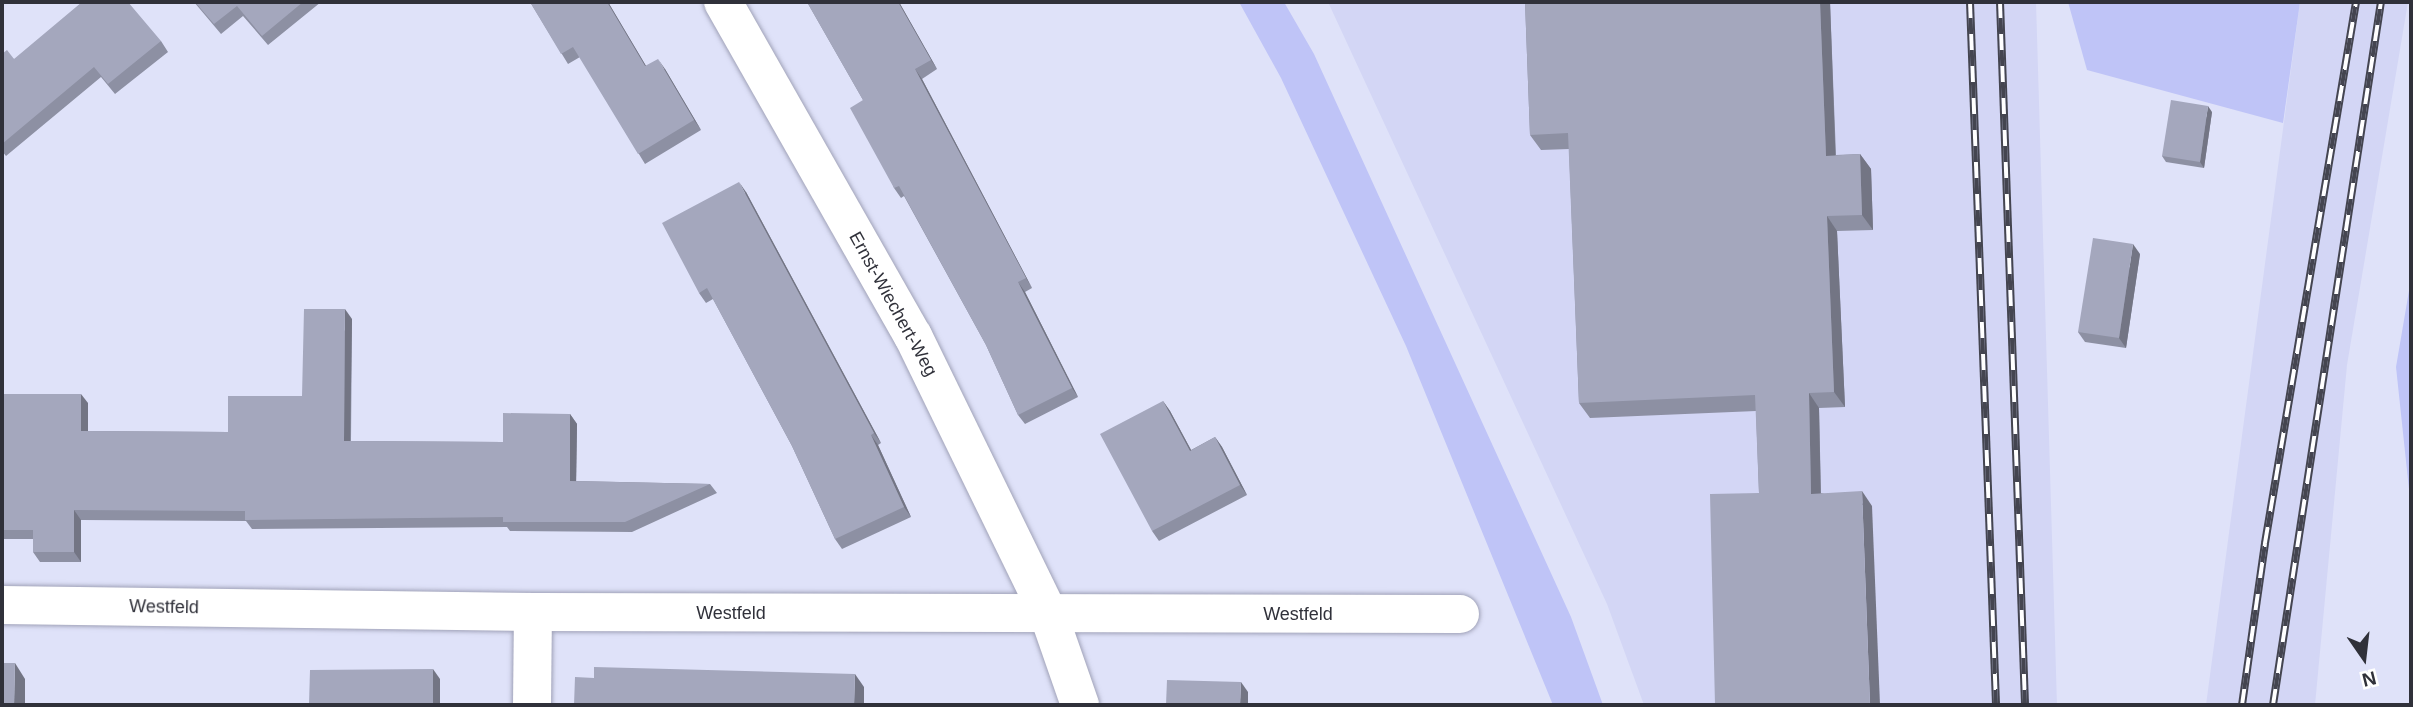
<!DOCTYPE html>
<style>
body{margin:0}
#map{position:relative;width:2413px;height:707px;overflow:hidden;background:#dfe2f9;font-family:Helvetica,sans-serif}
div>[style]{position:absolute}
.built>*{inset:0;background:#d3d6f5}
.green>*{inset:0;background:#bfc4f7}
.roads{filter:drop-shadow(0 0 2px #a0a2b8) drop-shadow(0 0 2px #a0a2b8)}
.street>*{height:38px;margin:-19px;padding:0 19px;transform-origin:19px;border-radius:19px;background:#fff}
.rail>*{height:8px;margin-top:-4px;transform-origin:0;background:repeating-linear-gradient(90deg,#fff 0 16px,#444550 0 32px);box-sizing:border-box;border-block:2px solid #444550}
.wall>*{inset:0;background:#8d90a3}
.shaded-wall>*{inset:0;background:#737584}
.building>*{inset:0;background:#a4a7bd}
span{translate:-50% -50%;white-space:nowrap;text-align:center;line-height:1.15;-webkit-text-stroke:5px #fff;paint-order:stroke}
.street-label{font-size:18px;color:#30313a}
.frame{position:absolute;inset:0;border:4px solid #30313a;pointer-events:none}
.north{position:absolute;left:2329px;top:623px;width:70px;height:70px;-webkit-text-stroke:5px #fff;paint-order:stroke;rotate:166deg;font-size:19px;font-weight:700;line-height:28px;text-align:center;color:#30313a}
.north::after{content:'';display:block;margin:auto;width:24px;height:32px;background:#30313a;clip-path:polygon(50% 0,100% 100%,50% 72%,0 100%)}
</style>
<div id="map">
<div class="built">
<i style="clip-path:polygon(1328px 2px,2036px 2px,2057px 705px,1644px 705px,1607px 604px)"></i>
<i style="clip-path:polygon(2300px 2px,2408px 2px,2347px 365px,2315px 705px,2206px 705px)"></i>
</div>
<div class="green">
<i style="clip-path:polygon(1239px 2px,1284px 2px,1314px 54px,1571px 617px,1603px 705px,1553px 705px,1406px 346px,1281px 78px)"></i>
<i style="clip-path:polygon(2068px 2px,2300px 2px,2283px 123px,2087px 70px)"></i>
<i style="clip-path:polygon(2411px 279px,2411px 508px,2396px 367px)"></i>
</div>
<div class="roads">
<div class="street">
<i style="left:723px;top:2px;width:384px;rotate:60.4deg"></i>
<i style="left:913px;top:336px;width:308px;rotate:64deg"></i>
<i style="left:1048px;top:613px;width:97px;rotate:70.8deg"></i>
<i style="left:2px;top:605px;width:531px;rotate:0.76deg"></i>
<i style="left:533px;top:612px;width:927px;rotate:0.12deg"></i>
<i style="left:532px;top:705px;width:93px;rotate:-89.4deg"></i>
</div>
</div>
<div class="rail">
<i style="left:1970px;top:2px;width:703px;rotate:87.88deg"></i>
<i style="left:2000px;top:2px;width:703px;rotate:87.96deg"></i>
<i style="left:2242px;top:705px;width:164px;rotate:-81.9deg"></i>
<i style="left:2265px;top:543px;width:549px;rotate:-80.45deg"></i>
<i style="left:2273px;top:705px;width:711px;rotate:-81.27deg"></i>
</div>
<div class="wall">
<i style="clip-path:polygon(194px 2px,321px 2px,268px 45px,243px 16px,221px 34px)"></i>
<i style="clip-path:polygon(530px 2px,608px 2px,646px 66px,665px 69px,701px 130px,645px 164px,580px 57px,568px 64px)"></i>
<i style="clip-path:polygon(807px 2px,899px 2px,937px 69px,922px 79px,1032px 288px,1025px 292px,1078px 397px,1025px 424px,1018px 415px,986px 345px,904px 196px,901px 198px,894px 188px,863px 100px)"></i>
<i style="clip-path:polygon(1525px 2px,1830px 2px,1836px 155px,1860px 154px,1871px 169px,1873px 230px,1837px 231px,1845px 407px,1819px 408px,1821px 493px,1872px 506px,1759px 493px,1756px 411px,1590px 418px,1579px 403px,1569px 149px,1541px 150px,1530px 135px)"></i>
<i style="clip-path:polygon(161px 41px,168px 52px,115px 94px,101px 77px,6px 156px,2px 151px,2px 54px,14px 59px)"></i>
<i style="clip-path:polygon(2212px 112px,2204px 168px,2166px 162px,2162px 156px)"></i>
<i style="clip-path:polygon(746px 192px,881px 443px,878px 445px,911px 517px,842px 549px,835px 539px,792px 446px,713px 299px,706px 303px,699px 293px)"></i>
<i style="clip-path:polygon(2140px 254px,2126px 348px,2085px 342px,2078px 332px)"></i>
<i style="clip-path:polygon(352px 319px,351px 441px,503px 442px,570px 414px,577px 424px,576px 481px,710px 484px,717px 493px,632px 532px,510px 531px,507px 527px,252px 529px,246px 521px,81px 520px,81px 562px,40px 562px,33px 552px,33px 539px,2px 539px,2px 394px,88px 403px,88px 431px,228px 432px,302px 396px)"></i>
<i style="clip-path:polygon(1163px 401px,1170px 411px,1191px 450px,1215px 437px,1222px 447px,1247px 495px,1159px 541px,1152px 531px)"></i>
</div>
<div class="shaded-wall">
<i style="clip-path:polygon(607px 2px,608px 2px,652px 76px,645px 66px)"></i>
<i style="clip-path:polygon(898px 2px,899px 2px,937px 69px,931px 60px)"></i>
<i style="clip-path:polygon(1820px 2px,1830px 2px,1836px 171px,1826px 156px)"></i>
<i style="clip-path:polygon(658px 59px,665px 69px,701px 130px,694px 120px)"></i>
<i style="clip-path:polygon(915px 69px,922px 79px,1032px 288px,1026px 278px)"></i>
<i style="clip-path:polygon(2208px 106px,2212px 112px,2204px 168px,2200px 162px)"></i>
<i style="clip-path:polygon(1860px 154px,1871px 169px,1873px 230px,1862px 215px)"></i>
<i style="clip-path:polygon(739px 182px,746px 192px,881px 443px,874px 433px)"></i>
<i style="clip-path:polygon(1827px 216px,1837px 231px,1845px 407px,1834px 392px)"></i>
<i style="clip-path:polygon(2133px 244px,2140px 254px,2126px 348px,2119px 338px)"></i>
<i style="clip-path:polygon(1018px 282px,1025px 292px,1078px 397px,1072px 388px)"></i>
<i style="clip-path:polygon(345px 309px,352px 319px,350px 450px,344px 441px)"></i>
<i style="clip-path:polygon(1809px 393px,1819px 408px,1821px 509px,1811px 494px)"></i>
<i style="clip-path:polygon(81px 394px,88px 403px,88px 441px,81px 431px)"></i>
<i style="clip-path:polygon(1163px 401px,1170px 411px,1197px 461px,1190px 451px)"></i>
<i style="clip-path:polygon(570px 414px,577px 424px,576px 491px,570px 481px)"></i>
<i style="clip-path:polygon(871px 435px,878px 445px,911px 517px,904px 507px)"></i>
<i style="clip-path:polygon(1215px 437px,1222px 447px,1247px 495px,1240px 485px)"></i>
<i style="clip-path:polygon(1862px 491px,1872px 506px,1880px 705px,1870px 705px)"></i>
<i style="clip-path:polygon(74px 510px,81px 520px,81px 562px,74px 552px)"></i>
<i style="clip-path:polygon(15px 663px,25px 679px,25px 705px,14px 705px)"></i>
<i style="clip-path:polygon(433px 669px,440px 679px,440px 705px,433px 705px)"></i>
<i style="clip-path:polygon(855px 674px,864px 687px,864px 705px,854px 705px)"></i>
<i style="clip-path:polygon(1241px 682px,1248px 692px,1248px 705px,1240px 705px)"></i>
</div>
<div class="building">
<i style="clip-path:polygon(82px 2px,128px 2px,161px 41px,108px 84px,94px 67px,2px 144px,2px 54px,7px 50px,14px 59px)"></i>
<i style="clip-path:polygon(195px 2px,303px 2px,262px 36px,237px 6px,214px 24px)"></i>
<i style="clip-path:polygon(530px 2px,607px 2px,645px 66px,658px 59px,694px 120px,638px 154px,573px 47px,561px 54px)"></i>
<i style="clip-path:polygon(807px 2px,898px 2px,931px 60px,915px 69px,1026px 278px,1018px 282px,1072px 388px,1018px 415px,986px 345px,899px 186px,894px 188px,850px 108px,863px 100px)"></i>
<i style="clip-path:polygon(1525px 2px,1820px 2px,1826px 156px,1860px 154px,1862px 215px,1827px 216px,1834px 392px,1809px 393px,1811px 494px,1862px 491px,1870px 705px,1715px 705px,1710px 494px,1759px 493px,1755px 395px,1579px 403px,1568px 133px,1530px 135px)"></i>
<i style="clip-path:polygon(2171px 100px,2208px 106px,2200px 162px,2162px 156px)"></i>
<i style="clip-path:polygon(739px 182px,874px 433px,871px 435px,904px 507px,835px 539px,792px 446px,707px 288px,699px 293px,662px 223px)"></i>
<i style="clip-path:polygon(2093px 238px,2133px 244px,2119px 338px,2078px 332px)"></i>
<i style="clip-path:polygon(304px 309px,345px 309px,344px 441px,503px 442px,503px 413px,570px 414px,570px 481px,710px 484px,625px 522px,503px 522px,503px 517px,245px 520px,245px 511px,74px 510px,74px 552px,33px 552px,33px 530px,2px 530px,2px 394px,81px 394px,81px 431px,228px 432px,228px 396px,302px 396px)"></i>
<i style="clip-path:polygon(1163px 401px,1190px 451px,1215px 437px,1240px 485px,1152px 531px,1100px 434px)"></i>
<i style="clip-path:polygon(2px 663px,15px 663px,14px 705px,2px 705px)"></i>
<i style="clip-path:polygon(594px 667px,855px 674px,854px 705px,574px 705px,575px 677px,594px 678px)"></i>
<i style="clip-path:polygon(433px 669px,433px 705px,309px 705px,310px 670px)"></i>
<i style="clip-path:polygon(1167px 680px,1241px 682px,1240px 705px,1166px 705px)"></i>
</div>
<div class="street-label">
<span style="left:893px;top:304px;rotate:61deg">Ernst-Wiechert-Weg</span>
<span style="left:164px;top:607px;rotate:1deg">Westfeld</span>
<span style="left:731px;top:613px">Westfeld</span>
<span style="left:1298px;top:614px">Westfeld</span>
</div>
<div class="frame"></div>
<div class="north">N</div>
</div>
